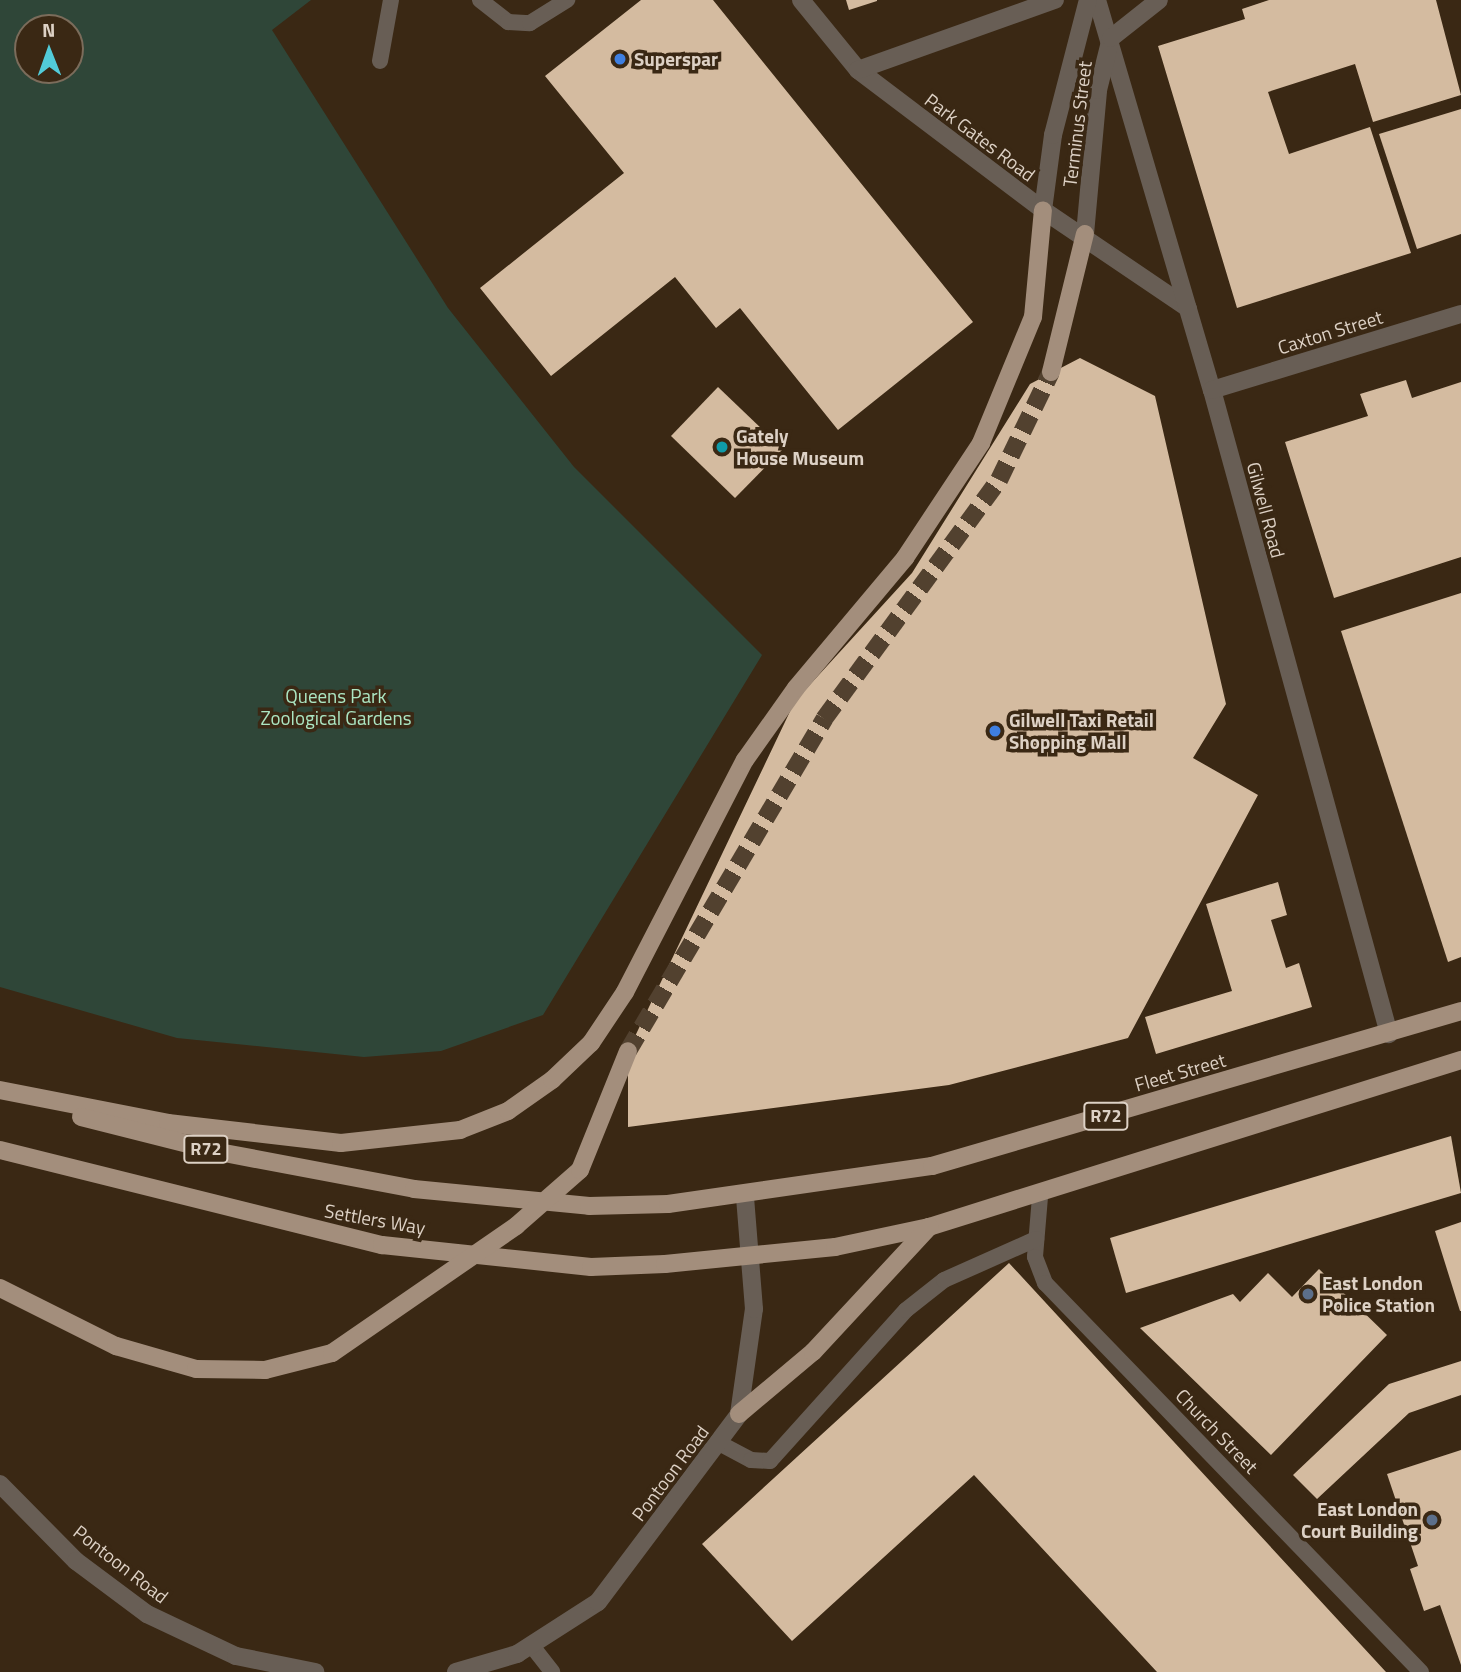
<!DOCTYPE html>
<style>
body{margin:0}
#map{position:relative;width:1461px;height:1672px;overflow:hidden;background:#3a2814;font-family:"Titillium Web",sans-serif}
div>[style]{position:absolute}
.green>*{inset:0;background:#2f4638}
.building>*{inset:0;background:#d4bba0}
.primary-tunnel>*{height:18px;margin-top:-9px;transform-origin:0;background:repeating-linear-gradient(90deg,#52412f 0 18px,transparent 0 27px)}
.service>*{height:16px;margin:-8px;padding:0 8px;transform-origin:8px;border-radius:8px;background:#685e55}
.minor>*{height:18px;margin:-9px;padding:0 9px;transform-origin:9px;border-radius:9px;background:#685e55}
.tertiary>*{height:18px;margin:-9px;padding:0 9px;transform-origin:9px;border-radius:9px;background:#685e55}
.primary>*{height:18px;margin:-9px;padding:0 9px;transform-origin:9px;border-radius:9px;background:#a38e7c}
.dots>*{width:19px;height:19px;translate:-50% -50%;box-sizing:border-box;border:4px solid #3a2814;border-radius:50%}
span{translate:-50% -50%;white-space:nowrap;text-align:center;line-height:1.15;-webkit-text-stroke:7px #3a2814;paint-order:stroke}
.shield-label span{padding:2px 5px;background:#3a2814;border:2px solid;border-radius:5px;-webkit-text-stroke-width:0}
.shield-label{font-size:18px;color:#ddd1c5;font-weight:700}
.poi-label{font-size:19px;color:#ddd1c5;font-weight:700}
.left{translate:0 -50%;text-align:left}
.right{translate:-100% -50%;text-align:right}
.street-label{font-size:19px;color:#ddd1c5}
.park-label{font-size:19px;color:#ace6c3}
.north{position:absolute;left:14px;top:14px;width:70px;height:70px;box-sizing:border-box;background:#3a2814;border:2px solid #7b6c5b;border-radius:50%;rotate:359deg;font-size:19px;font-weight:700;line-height:28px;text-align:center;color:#ddd1c5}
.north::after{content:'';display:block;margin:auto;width:24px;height:32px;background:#52cbd8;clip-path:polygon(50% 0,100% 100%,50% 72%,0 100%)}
</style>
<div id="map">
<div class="green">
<i style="clip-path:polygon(evenodd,0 0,311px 0,272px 30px,448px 308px,574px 467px,762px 655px,543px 1015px,441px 1051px,364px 1057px,177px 1038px,0 987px,0 0,28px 28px,70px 28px,70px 70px,28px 70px,28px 28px)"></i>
</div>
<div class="building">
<i style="clip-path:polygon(641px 0,713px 0,973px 322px,838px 430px,740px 308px,716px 328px,675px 277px,551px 376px,480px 288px,624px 173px,545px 76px)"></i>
<i style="clip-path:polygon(846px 0,877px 0,877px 1px,849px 10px)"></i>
<i style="clip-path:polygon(1269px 0,1436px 0,1461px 95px,1373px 122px,1355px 64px,1268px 92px,1289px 154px,1370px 127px,1411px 253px,1237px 308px,1158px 46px,1245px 19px,1242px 9px)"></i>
<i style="clip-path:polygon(1461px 109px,1461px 234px,1417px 249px,1379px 134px)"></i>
<i style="clip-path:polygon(1080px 358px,1155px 396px,1226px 704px,1193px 758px,1258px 795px,1128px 1038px,949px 1085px,628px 1127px,628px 1051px,795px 701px,912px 573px,1030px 384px)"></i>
<i style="clip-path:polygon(1406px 380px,1412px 398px,1461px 382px,1461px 557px,1334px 598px,1285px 442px,1368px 416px,1360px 394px)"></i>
<i style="clip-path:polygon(718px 387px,783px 449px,735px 498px,671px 436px)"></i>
<i style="clip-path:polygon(1461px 593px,1461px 957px,1448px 962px,1341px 631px)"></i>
<i style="clip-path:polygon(1278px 882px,1287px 915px,1271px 920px,1286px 968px,1299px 963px,1312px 1007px,1156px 1054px,1145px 1017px,1232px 991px,1206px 904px)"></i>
<i style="clip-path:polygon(1451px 1136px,1461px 1193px,1126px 1293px,1110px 1238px)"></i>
<i style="clip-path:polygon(1461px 1222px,1461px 1311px,1460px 1311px,1435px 1231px)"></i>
<i style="clip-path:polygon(1009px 1263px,1386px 1672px,1157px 1672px,974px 1475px,792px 1641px,702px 1544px)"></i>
<i style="clip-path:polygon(1319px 1269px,1387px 1335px,1271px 1455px,1140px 1328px,1233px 1294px,1240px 1302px,1268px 1273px,1292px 1297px)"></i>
<i style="clip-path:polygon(1461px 1361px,1461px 1395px,1409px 1413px,1317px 1499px,1293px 1475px,1389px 1384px)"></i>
<i style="clip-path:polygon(1461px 1450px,1461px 1665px,1440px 1605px,1424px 1611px,1410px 1569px,1418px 1566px,1387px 1474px)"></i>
</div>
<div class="primary-tunnel">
<i style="left:628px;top:1051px;width:386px;rotate:-59.4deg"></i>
<i style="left:824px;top:719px;width:296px;rotate:-53.8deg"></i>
<i style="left:999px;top:480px;width:120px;rotate:-64.3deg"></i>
</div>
<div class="service">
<i style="left:480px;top:0;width:36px;rotate:38deg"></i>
<i style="left:508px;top:22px;width:22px;rotate:3deg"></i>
<i style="left:530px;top:23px;width:44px;rotate:-31.9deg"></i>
<i style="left:380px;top:61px;width:62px;rotate:-79.8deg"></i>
<i style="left:1040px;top:1197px;width:60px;rotate:94.8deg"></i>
<i style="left:1035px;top:1257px;width:28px;rotate:69deg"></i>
<i style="left:1045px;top:1283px;width:541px;rotate:45.97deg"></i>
<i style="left:719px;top:1443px;width:36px;rotate:28deg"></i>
<i style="left:751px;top:1460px;width:19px;rotate:3deg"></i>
<i style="left:770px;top:1461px;width:203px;rotate:-48deg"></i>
<i style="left:906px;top:1310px;width:48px;rotate:-38.3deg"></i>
<i style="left:944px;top:1280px;width:101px;rotate:-24deg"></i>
<i style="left:532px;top:1646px;width:33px;rotate:52deg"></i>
</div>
<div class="minor">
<i style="left:801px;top:0;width:90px;rotate:50.8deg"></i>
<i style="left:858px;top:70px;width:232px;rotate:37.1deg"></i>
<i style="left:1043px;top:210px;width:175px;rotate:34.1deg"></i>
<i style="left:1097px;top:0;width:407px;rotate:73.6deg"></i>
<i style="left:1212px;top:390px;width:668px;rotate:74.63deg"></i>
<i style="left:858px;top:70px;width:209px;rotate:-19.6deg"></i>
<i style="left:1212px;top:390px;width:260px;rotate:-17deg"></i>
<i style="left:0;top:1484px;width:108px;rotate:45.4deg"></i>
<i style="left:76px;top:1561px;width:89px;rotate:36.7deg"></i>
<i style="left:147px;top:1614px;width:98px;rotate:25.3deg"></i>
<i style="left:236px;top:1656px;width:81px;rotate:11.4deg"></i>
<i style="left:456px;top:1672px;width:64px;rotate:-16.4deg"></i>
<i style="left:517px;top:1654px;width:96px;rotate:-32.7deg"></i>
<i style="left:598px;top:1602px;width:235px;rotate:-53.1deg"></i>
<i style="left:739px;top:1414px;width:106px;rotate:-81.9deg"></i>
<i style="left:754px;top:1309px;width:112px;rotate:-94.6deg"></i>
</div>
<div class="tertiary">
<i style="left:1043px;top:210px;width:76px;rotate:-82.4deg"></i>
<i style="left:1053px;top:135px;width:139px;rotate:-75.5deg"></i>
<i style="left:1085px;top:234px;width:145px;rotate:-84.8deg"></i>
<i style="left:1098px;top:90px;width:54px;rotate:-76deg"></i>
<i style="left:1111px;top:38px;width:61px;rotate:-38.4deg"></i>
</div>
<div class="primary">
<i style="left:1051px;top:372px;width:142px;rotate:-76.2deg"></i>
<i style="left:0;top:1090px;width:171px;rotate:11.1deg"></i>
<i style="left:168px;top:1123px;width:174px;rotate:6.6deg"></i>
<i style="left:341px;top:1143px;width:120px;rotate:-6.2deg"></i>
<i style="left:460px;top:1130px;width:52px;rotate:-21.6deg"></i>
<i style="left:508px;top:1111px;width:54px;rotate:-35.2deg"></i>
<i style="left:552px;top:1080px;width:54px;rotate:-43.5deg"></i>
<i style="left:591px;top:1043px;width:61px;rotate:-56.3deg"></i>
<i style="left:625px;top:992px;width:261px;rotate:-62.7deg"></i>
<i style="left:745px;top:760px;width:88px;rotate:-54.7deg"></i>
<i style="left:796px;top:688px;width:170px;rotate:-50deg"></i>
<i style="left:905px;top:558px;width:138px;rotate:-56.5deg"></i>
<i style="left:981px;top:443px;width:136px;rotate:-67.6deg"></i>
<i style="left:1033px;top:317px;width:107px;rotate:-84.7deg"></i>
<i style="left:81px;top:1117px;width:142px;rotate:14.2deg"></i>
<i style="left:219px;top:1152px;width:198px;rotate:10.7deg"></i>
<i style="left:414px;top:1189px;width:176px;rotate:5.5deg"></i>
<i style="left:589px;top:1206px;width:79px;rotate:-1.5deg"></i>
<i style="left:668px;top:1204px;width:267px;rotate:-8.2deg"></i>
<i style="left:932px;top:1166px;width:551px;rotate:-16.33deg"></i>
<i style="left:0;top:1150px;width:394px;rotate:14deg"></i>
<i style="left:382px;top:1245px;width:210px;rotate:6deg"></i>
<i style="left:591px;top:1267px;width:74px;rotate:-2.3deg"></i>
<i style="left:665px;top:1264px;width:171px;rotate:-5.7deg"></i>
<i style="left:835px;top:1247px;width:96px;rotate:-12deg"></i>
<i style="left:929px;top:1227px;width:558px;rotate:-17.43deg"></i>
<i style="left:0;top:1288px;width:130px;rotate:26.6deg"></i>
<i style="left:116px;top:1346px;width:83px;rotate:16deg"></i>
<i style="left:196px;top:1369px;width:69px;rotate:0.8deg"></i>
<i style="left:265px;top:1370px;width:69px;rotate:-14.2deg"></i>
<i style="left:332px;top:1353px;width:224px;rotate:-34.6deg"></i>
<i style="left:516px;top:1226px;width:85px;rotate:-41.2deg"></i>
<i style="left:580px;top:1170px;width:128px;rotate:-68deg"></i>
<i style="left:739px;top:1414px;width:97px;rotate:-40deg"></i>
<i style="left:813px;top:1352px;width:171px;rotate:-47.1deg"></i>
</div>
<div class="dots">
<i style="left:620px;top:59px;background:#3f7fe0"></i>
<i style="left:722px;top:447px;background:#0f9aa8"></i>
<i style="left:995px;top:731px;background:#3f7fe0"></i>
<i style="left:1308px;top:1294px;background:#5c6f8a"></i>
<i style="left:1432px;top:1520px;background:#5c6f8a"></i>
</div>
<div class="shield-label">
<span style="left:1106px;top:1116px">R72</span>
<span style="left:206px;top:1149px">R72</span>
</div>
<div class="poi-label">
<span class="left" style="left:634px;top:59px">Superspar</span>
<span class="left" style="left:736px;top:447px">Gately<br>House Museum</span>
<span class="left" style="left:1009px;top:731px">Gilwell Taxi Retail<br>Shopping Mall</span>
<span class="left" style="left:1322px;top:1294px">East London<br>Police Station</span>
<span class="right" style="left:1418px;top:1520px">East London<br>Court Building</span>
</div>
<div class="street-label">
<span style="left:1077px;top:124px;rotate:-83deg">Terminus Street</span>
<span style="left:980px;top:137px;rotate:37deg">Park Gates Road</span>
<span style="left:1330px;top:332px;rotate:-17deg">Caxton Street</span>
<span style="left:1266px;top:510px;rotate:75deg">Gilwell Road</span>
<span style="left:1180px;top:1072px;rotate:-16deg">Fleet Street</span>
<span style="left:375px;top:1219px;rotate:10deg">Settlers Way</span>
<span style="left:1217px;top:1431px;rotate:46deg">Church Street</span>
<span style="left:670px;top:1473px;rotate:-53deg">Pontoon Road</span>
<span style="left:121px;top:1564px;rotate:38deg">Pontoon Road</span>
</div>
<div class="park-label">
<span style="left:336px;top:707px">Queens Park<br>Zoological Gardens</span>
</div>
<div class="north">N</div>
</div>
